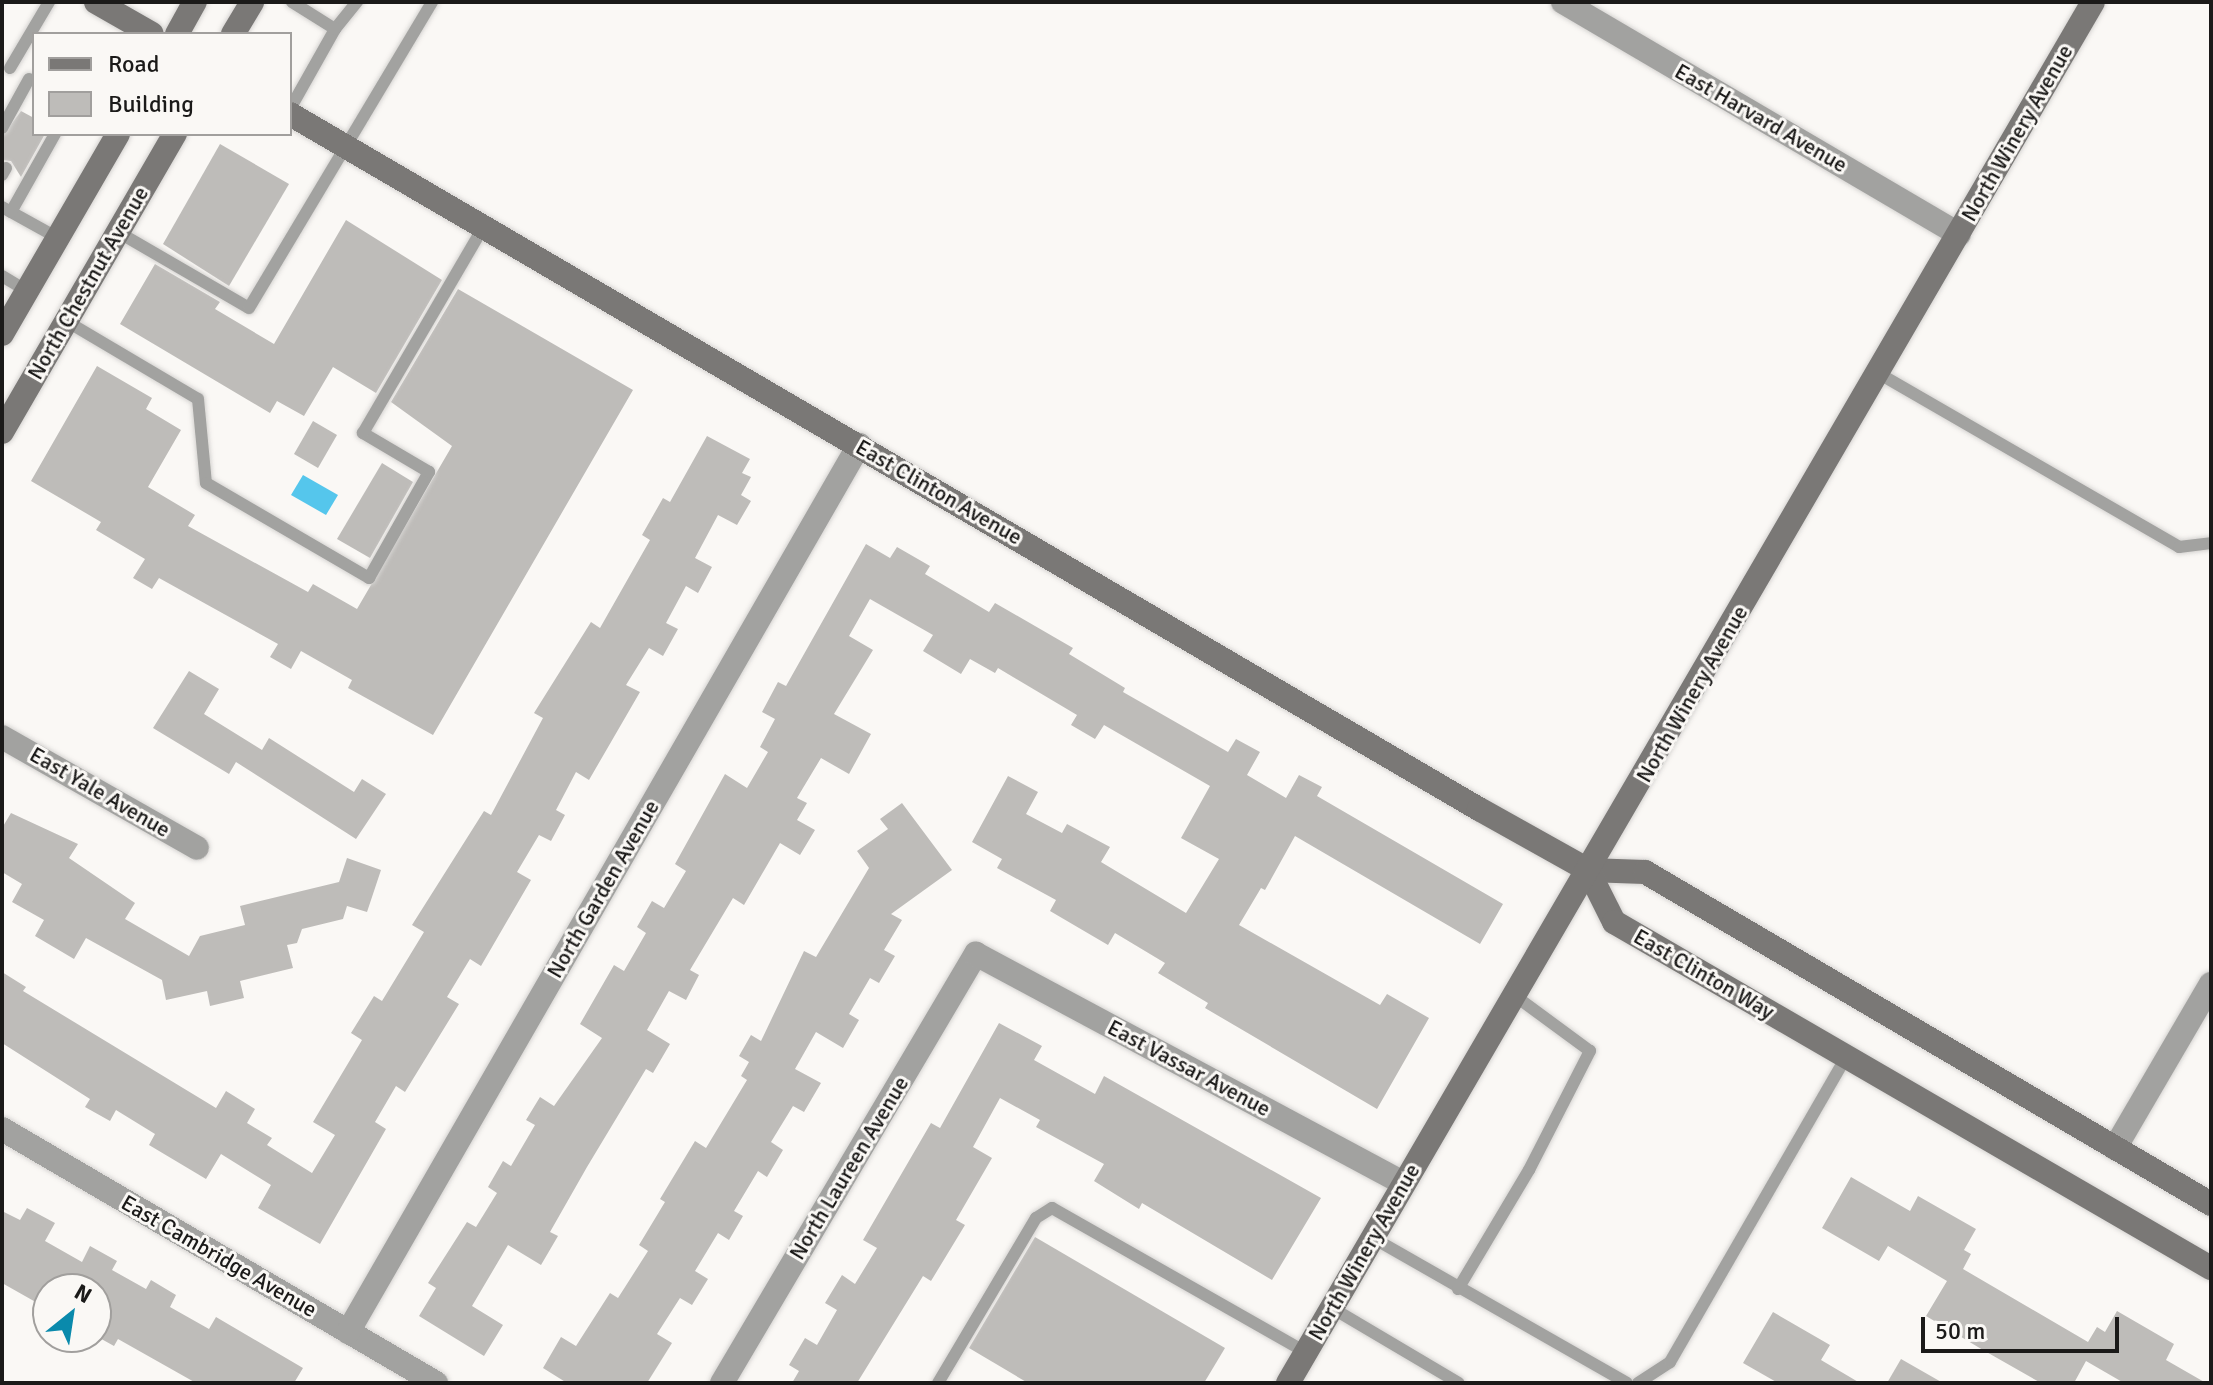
<!DOCTYPE html>
<style>
body{margin:0}
#map{position:relative;width:2213px;height:1385px;overflow:hidden;background:#faf8f5;font-family:Signika,sans-serif}
div>[style]{position:absolute}
.water>*{inset:0;background:#55c6ec}
.building>*{inset:0;background:#bebcb9}
.roads{filter:drop-shadow(0 0 2px #d6d4d2) drop-shadow(0 0 2px #d6d4d2)}
.lane>*{height:12px;margin:-6px;padding:0 6px;transform-origin:6px;border-radius:6px;background:#a2a2a0}
.street>*{height:24px;margin:-12px;padding:0 12px;transform-origin:12px;border-radius:12px;background:#a2a2a0}
.secondary>*{height:24px;margin:-12px;padding:0 12px;transform-origin:12px;border-radius:12px;background:#7a7876}
span{translate:-50% -50%;white-space:nowrap;text-align:center;line-height:1.15;-webkit-text-stroke:6px #faf8f5;paint-order:stroke}
.street-label{font-size:22px;color:#1b1a19}
.frame{position:absolute;inset:0;border:4px solid #1b1a19;pointer-events:none}
.legend{position:absolute;left:32px;top:32px;width:260px;height:104px;box-sizing:border-box;background:#faf8f5;border:2px solid #a19f9d;margin:0;padding:10px 14px;list-style:none;font-size:24px;color:#1b1a19}
.legend li{display:flex;align-items:center;gap:16px;height:40px}
.legend b{width:40px;border:2px solid #a19f9d}
.north{position:absolute;left:32px;top:1273px;width:80px;height:80px;box-sizing:border-box;background:#faf8f5;border:2px solid #a19f9d;border-radius:50%;rotate:30deg;font-size:22px;font-weight:700;line-height:32px;text-align:center;color:#1b1a19}
.north::after{content:'';display:block;margin:auto;width:28px;height:36px;background:#0a8aac;clip-path:polygon(50% 0,100% 100%,50% 72%,0 100%)}
.scale{position:absolute;left:1921px;top:1317px;width:198px;height:36px;box-sizing:border-box;border:4px solid #1b1a19;border-top:0;padding-left:10px;font-size:24px;line-height:28px;white-space:nowrap;color:#1b1a19;-webkit-text-stroke:6px #faf8f5;paint-order:stroke}
</style>
<div id="map">
<div class="water">
<i style="clip-path:polygon(303px 475px,338px 495px,326px 515px,291px 495px)"></i>
</div>
<div class="building">
<i style="clip-path:polygon(21px 111px,34px 118px,34px 134px,45px 134px,21px 177px,11px 161px,2px 160px,2px 137px)"></i>
<i style="clip-path:polygon(220px 144px,289px 184px,229px 286px,163px 244px)"></i>
<i style="clip-path:polygon(346px 220px,442px 280px,376px 393px,333px 367px,304px 416px,277px 401px,270px 413px,120px 324px,155px 264px,220px 302px,215px 309px,274px 344px)"></i>
<i style="clip-path:polygon(458px 289px,633px 390px,433px 735px,348px 688px,352px 680px,301px 651px,291px 669px,270px 657px,278px 644px,159px 578px,152px 589px,133px 578px,145px 559px,96px 530px,101px 522px,31px 481px,97px 366px,152px 398px,146px 409px,181px 430px,148px 487px,195px 515px,188px 526px,308px 592px,313px 584px,357px 609px,452px 446px,391px 402px)"></i>
<i style="clip-path:polygon(313px 421px,337px 435px,318px 468px,294px 454px)"></i>
<i style="clip-path:polygon(707px 436px,750px 459px,742px 473px,751px 477px,741px 495px,751px 501px,737px 525px,718px 515px,695px 558px,712px 567px,698px 593px,686px 586px,666px 623px,678px 629px,663px 656px,649px 648px,626px 685px,640px 692px,589px 780px,576px 772px,556px 810px,565px 815px,551px 841px,539px 835px,517px 872px,531px 880px,481px 966px,470px 959px,447px 997px,459px 1004px,405px 1092px,396px 1086px,375px 1122px,386px 1129px,320px 1244px,258px 1208px,271px 1185px,221px 1154px,206px 1179px,149px 1145px,155px 1134px,116px 1110px,110px 1121px,85px 1107px,90px 1099px,2px 1043px,2px 972px,26px 987px,23px 991px,216px 1108px,226px 1091px,255px 1109px,247px 1123px,272px 1138px,267px 1145px,312px 1173px,335px 1135px,313px 1122px,362px 1040px,351px 1033px,374px 996px,382px 1001px,424px 932px,412px 925px,484px 811px,491px 815px,543px 718px,534px 713px,591px 622px,600px 628px,650px 540px,642px 535px,663px 498px,670px 502px)"></i>
<i style="clip-path:polygon(382px 463px,413px 482px,370px 558px,337px 539px)"></i>
<i style="clip-path:polygon(866px 544px,890px 558px,897px 547px,930px 566px,925px 574px,989px 612px,995px 603px,1073px 648px,1069px 654px,1125px 688px,1123px 692px,1228px 752px,1236px 739px,1260px 752px,1247px 775px,1286px 798px,1299px 775px,1322px 787px,1317px 796px,1503px 904px,1480px 944px,1295px 836px,1265px 890px,1261px 888px,1239px 925px,1380px 1005px,1387px 994px,1429px 1018px,1377px 1109px,1205px 1008px,1208px 1003px,1158px 973px,1165px 963px,1115px 933px,1108px 945px,1050px 911px,1056px 900px,997px 868px,1002px 859px,972px 842px,1008px 776px,1038px 792px,1026px 814px,1062px 833px,1067px 824px,1110px 847px,1101px 862px,1186px 913px,1219px 859px,1181px 838px,1210px 786px,1104px 725px,1095px 739px,1071px 725px,1077px 715px,998px 668px,995px 673px,970px 659px,961px 674px,923px 651px,933px 635px,870px 599px,849px 636px,873px 650px,834px 714px,871px 734px,849px 774px,821px 758px,797px 798px,807px 803px,797px 820px,815px 830px,800px 855px,780px 843px,744px 905px,733px 898px,690px 970px,699px 975px,686px 1000px,669px 991px,647px 1030px,670px 1044px,653px 1073px,646px 1069px,587px 1167px,550px 1232px,558px 1236px,541px 1265px,508px 1245px,472px 1306px,503px 1325px,484px 1356px,419px 1316px,436px 1288px,428px 1283px,467px 1222px,476px 1227px,497px 1193px,488px 1187px,503px 1161px,511px 1166px,535px 1125px,526px 1120px,540px 1097px,554px 1106px,602px 1038px,580px 1024px,614px 965px,624px 971px,646px 933px,637px 927px,652px 901px,664px 908px,686px 871px,675px 864px,725px 774px,747px 788px,768px 752px,760px 747px,775px 719px,762px 712px,778px 682px,786px 686px)"></i>
<i style="clip-path:polygon(189px 671px,219px 689px,204px 714px,262px 750px,269px 738px,354px 792px,362px 779px,386px 794px,356px 839px,236px 762px,229px 774px,153px 728px)"></i>
<i style="clip-path:polygon(902px 803px,952px 870px,891px 914px,902px 920px,884px 950px,895px 956px,879px 983px,870px 978px,849px 1014px,859px 1020px,843px 1048px,816px 1032px,795px 1069px,821px 1083px,804px 1112px,793px 1106px,771px 1142px,783px 1150px,767px 1177px,758px 1171px,734px 1211px,743px 1216px,729px 1240px,718px 1233px,695px 1271px,708px 1279px,692px 1305px,680px 1298px,657px 1334px,672px 1343px,647px 1383px,567px 1383px,543px 1368px,561px 1337px,576px 1346px,610px 1293px,618px 1298px,648px 1251px,639px 1245px,665px 1202px,660px 1199px,695px 1141px,706px 1148px,747px 1080px,741px 1076px,749px 1062px,739px 1056px,751px 1035px,761px 1041px,804px 951px,816px 957px,869px 868px,857px 851px,888px 829px,880px 819px)"></i>
<i style="clip-path:polygon(11px 813px,78px 844px,69px 858px,135px 903px,125px 919px,189px 956px,200px 936px,245px 925px,240px 906px,339px 882px,347px 858px,381px 870px,367px 912px,347px 906px,343px 919px,302px 929px,297px 943px,287px 945px,293px 968px,240px 981px,244px 998px,210px 1006px,207px 991px,166px 1000px,162px 980px,86px 938px,74px 959px,35px 936px,44px 920px,12px 902px,22px 884px,2px 872px,2px 828px)"></i>
<i style="clip-path:polygon(999px 1023px,1042px 1046px,1034px 1060px,1095px 1094px,1104px 1076px,1321px 1198px,1272px 1280px,1142px 1203px,1139px 1209px,1094px 1181px,1104px 1164px,1036px 1127px,1040px 1120px,1000px 1098px,973px 1147px,992px 1158px,956px 1220px,965px 1225px,931px 1281px,923px 1276px,857px 1383px,792px 1383px,799px 1371px,789px 1365px,805px 1338px,817px 1345px,837px 1310px,825px 1303px,842px 1275px,855px 1284px,877px 1248px,863px 1240px,931px 1123px,940px 1128px)"></i>
<i style="clip-path:polygon(1851px 1177px,1910px 1211px,1918px 1196px,1976px 1229px,1964px 1250px,1971px 1254px,1963px 1269px,2088px 1342px,2097px 1327px,2105px 1332px,2117px 1311px,2174px 1344px,2166px 1360px,2206px 1383px,2124px 1383px,2086px 1361px,2074px 1383px,2041px 1383px,1983px 1350px,1926px 1316px,1947px 1281px,1888px 1246px,1879px 1261px,1822px 1228px)"></i>
<i style="clip-path:polygon(27px 1208px,55px 1223px,45px 1241px,82px 1262px,90px 1246px,117px 1261px,112px 1270px,146px 1289px,151px 1280px,176px 1295px,170px 1307px,209px 1329px,216px 1317px,303px 1368px,294px 1383px,196px 1383px,118px 1339px,114px 1346px,96px 1336px,96px 1289px,48px 1289px,48px 1309px,2px 1283px,2px 1211px,20px 1220px)"></i>
<i style="clip-path:polygon(1035px 1237px,1225px 1348px,1204px 1383px,1028px 1383px,969px 1348px)"></i>
<i style="clip-path:polygon(1773px 1312px,1830px 1345px,1821px 1360px,1860px 1383px,1778px 1383px,1743px 1363px)"></i>
<i style="clip-path:polygon(1901px 1359px,1943px 1383px,1887px 1383px)"></i>
</div>
<div class="roads">
<div class="lane">
<i style="left:335px;top:29px;width:35px;rotate:-51deg"></i>
<i style="left:10px;top:68px;width:77px;rotate:-59.4deg"></i>
<i style="left:290px;top:109px;width:92px;rotate:-60.6deg"></i>
<i style="left:335px;top:29px;width:51px;rotate:-147.9deg"></i>
<i style="left:2px;top:128px;width:56px;rotate:-61.1deg"></i>
<i style="left:2px;top:175px;width:8px;rotate:-60deg"></i>
<i style="left:2px;top:207px;width:64px;rotate:29deg"></i>
<i style="left:11px;top:212px;width:90px;rotate:-60.6deg"></i>
<i style="left:118px;top:232px;width:151px;rotate:30.1deg"></i>
<i style="left:249px;top:308px;width:357px;rotate:-59.1deg"></i>
<i style="left:2px;top:276px;width:29px;rotate:31deg"></i>
<i style="left:66px;top:321px;width:153px;rotate:30.6deg"></i>
<i style="left:198px;top:399px;width:84px;rotate:84.6deg"></i>
<i style="left:206px;top:483px;width:189px;rotate:30.2deg"></i>
<i style="left:369px;top:578px;width:122px;rotate:-60.5deg"></i>
<i style="left:429px;top:472px;width:77px;rotate:-149.4deg"></i>
<i style="left:363px;top:433px;width:240px;rotate:-59.7deg"></i>
<i style="left:1878px;top:373px;width:348px;rotate:30deg"></i>
<i style="left:2179px;top:547px;width:32px;rotate:-7deg"></i>
<i style="left:1373px;top:1238px;width:292px;rotate:29.7deg"></i>
<i style="left:1458px;top:1289px;width:139px;rotate:-59.2deg"></i>
<i style="left:1529px;top:1170px;width:134px;rotate:-62.9deg"></i>
<i style="left:1590px;top:1051px;width:93px;rotate:-143.7deg"></i>
<i style="left:1332px;top:1308px;width:147px;rotate:30.6deg"></i>
<i style="left:938px;top:1383px;width:192px;rotate:-59.3deg"></i>
<i style="left:1036px;top:1218px;width:19px;rotate:-32deg"></i>
<i style="left:1052px;top:1208px;width:292px;rotate:29.6deg"></i>
<i style="left:1638px;top:1383px;width:38px;rotate:-33deg"></i>
<i style="left:1670px;top:1362px;width:354px;rotate:-60deg"></i>
</div>
<div class="street">
<i style="left:1563px;top:2px;width:459px;rotate:30.4deg"></i>
<i style="left:2px;top:737px;width:224px;rotate:29.6deg"></i>
<i style="left:2px;top:1129px;width:503px;rotate:30.34deg"></i>
<i style="left:2115px;top:1148px;width:190px;rotate:-59.7deg"></i>
<i style="left:348px;top:1332px;width:1024px;rotate:-60.05deg"></i>
<i style="left:722px;top:1383px;width:499px;rotate:-59.4deg"></i>
<i style="left:976px;top:954px;width:485px;rotate:28.2deg"></i>
</div>
<div class="secondary">
<i style="left:96px;top:2px;width:64px;rotate:29.7deg"></i>
<i style="left:177px;top:34px;width:37px;rotate:-61deg"></i>
<i style="left:233px;top:34px;width:37px;rotate:-59deg"></i>
<i style="left:290px;top:114px;width:1377px;rotate:30.31deg"></i>
<i style="left:1479px;top:809px;width:125px;rotate:29.2deg"></i>
<i style="left:1588px;top:870px;width:57px;rotate:2deg"></i>
<i style="left:1645px;top:872px;width:656px;rotate:30.39deg"></i>
<i style="left:2px;top:334px;width:231px;rotate:-59.9deg"></i>
<i style="left:2px;top:432px;width:345px;rotate:-59.9deg"></i>
<i style="left:1588px;top:870px;width:58px;rotate:63.4deg"></i>
<i style="left:1614px;top:922px;width:690px;rotate:30.1deg"></i>
<i style="left:1288px;top:1383px;width:1598px;rotate:-59.76deg"></i>
</div>
</div>
<div class="street-label">
<span style="left:1761px;top:118px;rotate:30deg">East Harvard Avenue</span>
<span style="left:2017px;top:133px;rotate:-60deg">North Winery Avenue</span>
<span style="left:88px;top:283px;rotate:-60deg">North Chestnut Avenue</span>
<span style="left:939px;top:492px;rotate:30deg">East Clinton Avenue</span>
<span style="left:1692px;top:694px;rotate:-60deg">North Winery Avenue</span>
<span style="left:100px;top:792px;rotate:30deg">East Yale Avenue</span>
<span style="left:603px;top:889px;rotate:-60deg">North Garden Avenue</span>
<span style="left:1704px;top:974px;rotate:30deg">East Clinton Way</span>
<span style="left:1189px;top:1068px;rotate:28deg">East Vassar Avenue</span>
<span style="left:849px;top:1168px;rotate:-59deg">North Laureen Avenue</span>
<span style="left:1364px;top:1252px;rotate:-60deg">North Winery Avenue</span>
<span style="left:219px;top:1256px;rotate:30deg">East Cambridge Avenue</span>
</div>
<div class="frame"></div>
<ul class="legend">
<li><b style="height:10px;background:#7a7876"></b>Road</li>
<li><b style="height:22px;background:#bebcb9"></b>Building</li>
</ul>
<div class="north">N</div>
<div class="scale">50 m</div>
</div>
